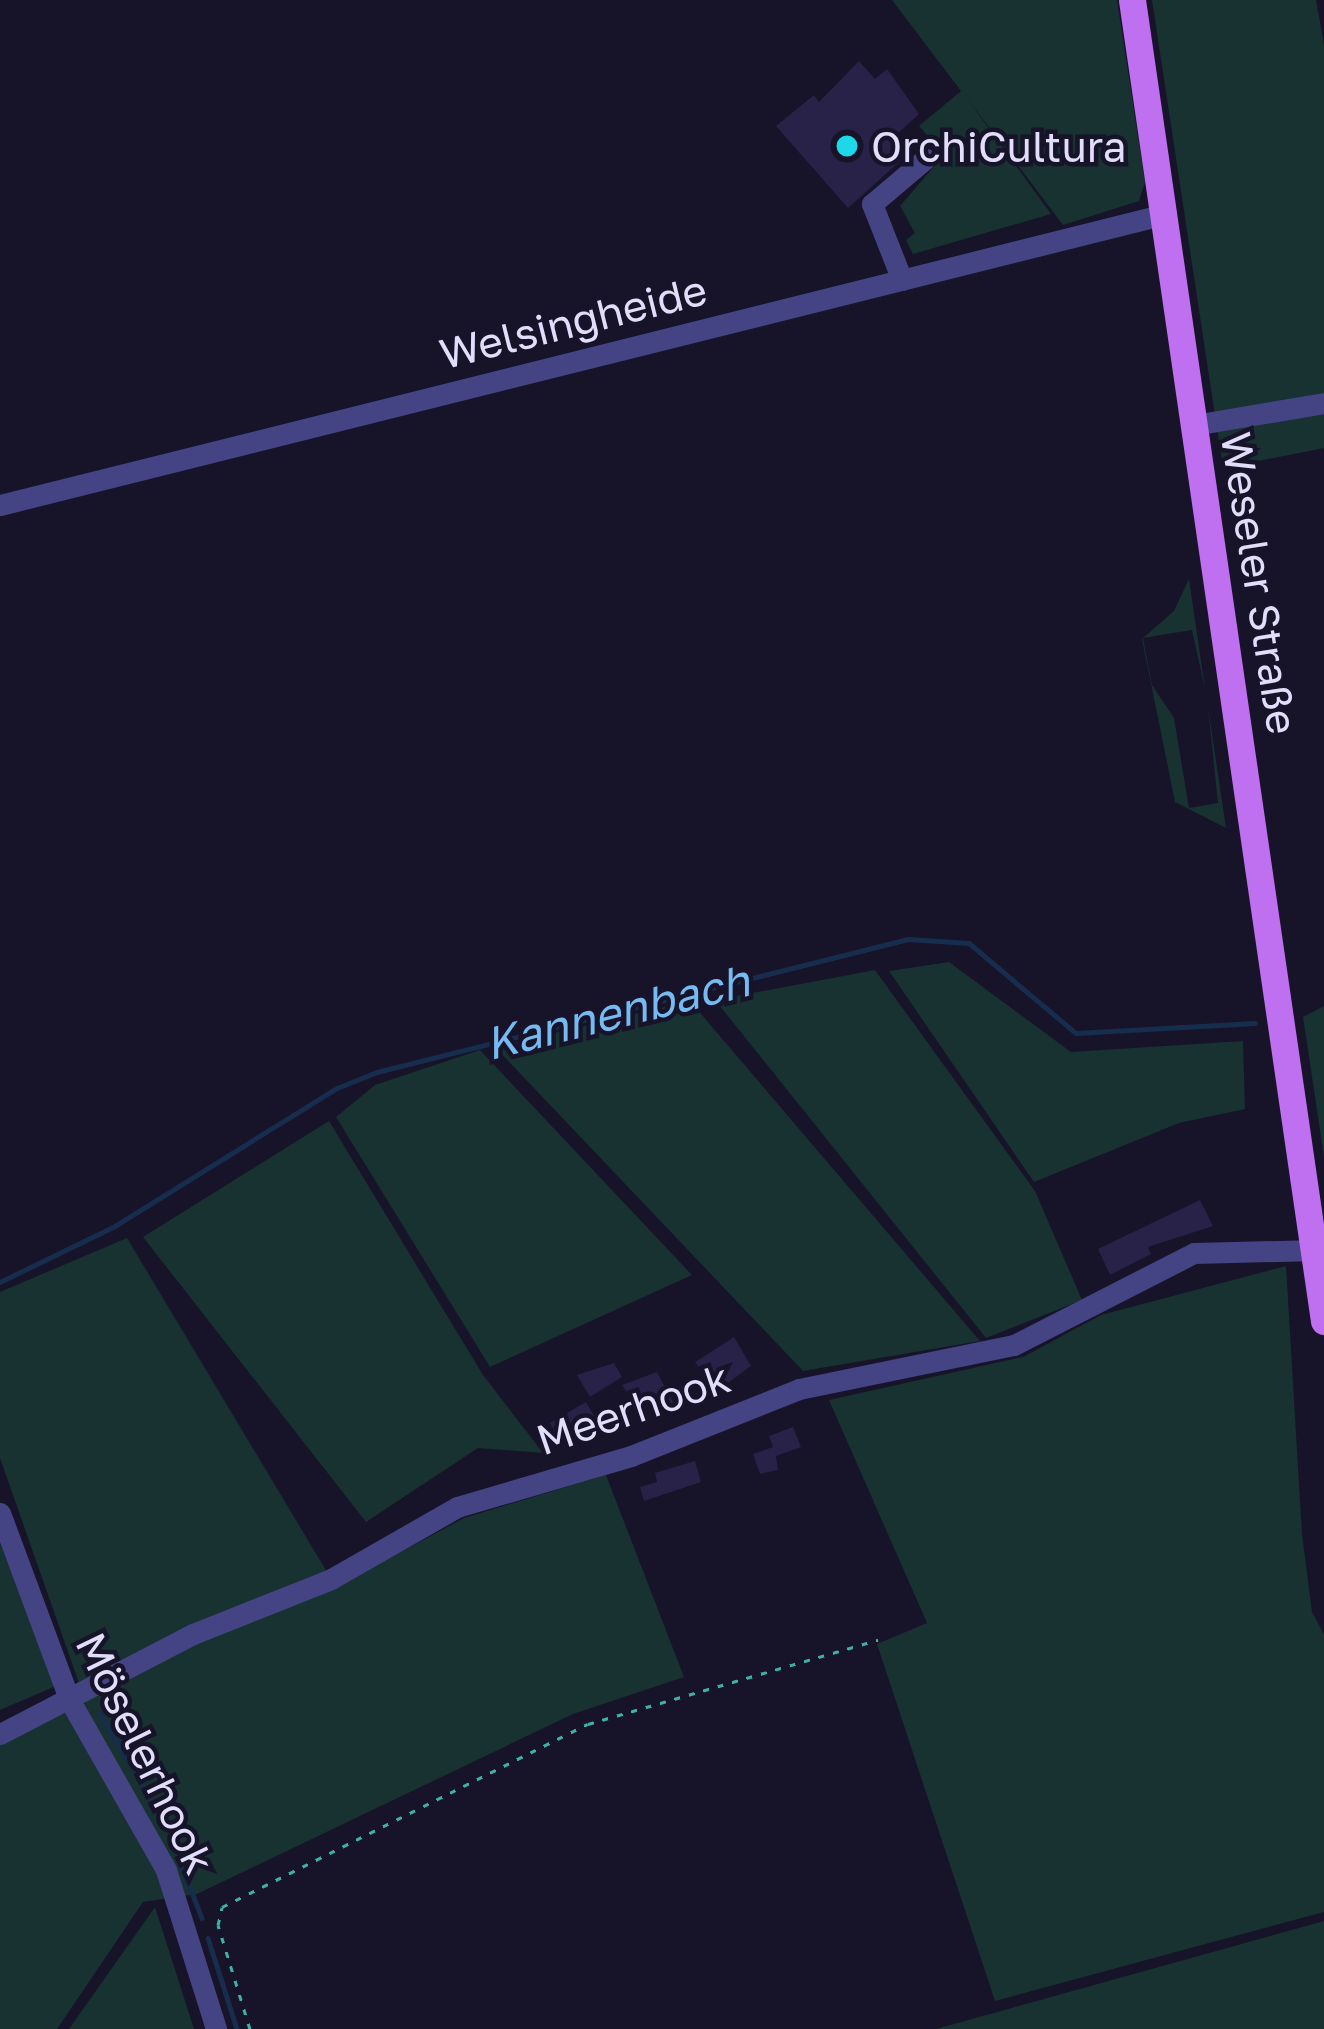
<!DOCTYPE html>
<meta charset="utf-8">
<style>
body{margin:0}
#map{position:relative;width:1324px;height:2029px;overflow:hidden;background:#171329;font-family:"Golos Text",sans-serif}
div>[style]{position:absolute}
.green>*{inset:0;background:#173231}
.stream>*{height:4.5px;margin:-2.25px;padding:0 2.25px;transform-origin:2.25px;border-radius:2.25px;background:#162d4e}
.building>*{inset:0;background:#282148}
.path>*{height:3px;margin-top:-1.5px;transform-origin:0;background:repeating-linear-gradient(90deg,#3db1a8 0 6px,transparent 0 15px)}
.minor>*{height:21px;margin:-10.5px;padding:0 10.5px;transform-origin:10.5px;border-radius:10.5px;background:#444383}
.major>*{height:27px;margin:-13.5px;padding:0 13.5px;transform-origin:13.5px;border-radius:13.5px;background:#bf70f1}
.dots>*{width:33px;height:33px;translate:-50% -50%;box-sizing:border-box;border:6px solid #171329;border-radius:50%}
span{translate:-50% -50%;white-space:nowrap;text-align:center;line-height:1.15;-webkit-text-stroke:9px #171329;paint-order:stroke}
.poi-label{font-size:42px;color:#e1defc}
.left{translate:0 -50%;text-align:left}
.street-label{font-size:42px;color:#e1defc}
.water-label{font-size:45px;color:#76baf2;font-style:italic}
</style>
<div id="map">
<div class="green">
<i style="clip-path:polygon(892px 0,1117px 0,1145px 182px,1139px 201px,1063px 225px,966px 97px,1051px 214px,913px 254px,906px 240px,915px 233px,900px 206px,944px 155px,919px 126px,961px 91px)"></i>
<i style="clip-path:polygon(1152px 0,1316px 0,1324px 45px,1324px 448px,1223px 468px)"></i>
<i style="clip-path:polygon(1189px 579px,1205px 689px,1192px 630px,1143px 638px,1152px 685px,1174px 718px,1189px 808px,1218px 803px,1208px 707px,1226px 828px,1175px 802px,1142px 639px,1174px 611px)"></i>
<i style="clip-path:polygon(949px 962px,1071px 1052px,1243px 1041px,1245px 1109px,1179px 1123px,1034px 1182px,889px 971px)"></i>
<i style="clip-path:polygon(875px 970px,1035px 1191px,1082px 1300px,986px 1338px,715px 1000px)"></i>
<i style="clip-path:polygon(690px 1001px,980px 1341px,803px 1371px,495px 1047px)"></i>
<i style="clip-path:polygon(1324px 1006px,1324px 1157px,1303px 1017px)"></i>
<i style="clip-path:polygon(480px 1050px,692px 1275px,490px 1367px,336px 1117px,375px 1085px)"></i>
<i style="clip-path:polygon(329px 1121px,483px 1375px,543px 1453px,478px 1448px,366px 1522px,143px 1237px)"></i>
<i style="clip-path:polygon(127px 1238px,336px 1587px,464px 1518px,606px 1475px,684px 1677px,573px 1714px,197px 1894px,143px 1902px,57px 2029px,0 2029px,0 1743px,86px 1703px,0 1458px,0 1292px)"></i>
<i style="clip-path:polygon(1286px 1266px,1302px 1534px,1312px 1612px,1324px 1634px,1324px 1912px,995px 2001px,877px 1644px,927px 1623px,829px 1400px,1023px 1357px,1101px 1315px)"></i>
<i style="clip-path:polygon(0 1543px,56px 1686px,0 1710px)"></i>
<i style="clip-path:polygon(155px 1907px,194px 2029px,69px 2029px)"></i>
<i style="clip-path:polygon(1324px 1921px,1324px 2029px,936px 2029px)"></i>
</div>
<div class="stream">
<i style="left:0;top:1282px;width:128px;rotate:-26deg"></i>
<i style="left:115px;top:1226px;width:261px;rotate:-31.9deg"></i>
<i style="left:337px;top:1088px;width:43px;rotate:-21.8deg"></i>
<i style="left:377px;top:1072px;width:547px;rotate:-14.06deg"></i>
<i style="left:908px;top:939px;width:61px;rotate:3.8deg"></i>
<i style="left:969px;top:943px;width:140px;rotate:40.1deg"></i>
<i style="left:1076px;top:1033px;width:179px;rotate:-3.2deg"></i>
<i style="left:99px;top:1713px;width:122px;rotate:58.4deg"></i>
<i style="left:163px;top:1817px;width:108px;rotate:68.9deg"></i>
<i style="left:208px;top:1938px;width:96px;rotate:72.3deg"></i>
</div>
<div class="building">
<i style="clip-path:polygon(859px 61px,875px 79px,887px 69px,919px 114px,893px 138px,908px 154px,848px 208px,776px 126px,814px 95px,819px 102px)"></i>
<i style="clip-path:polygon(1200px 1200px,1213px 1226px,1148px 1247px,1151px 1254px,1110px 1275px,1098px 1249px)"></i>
<i style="clip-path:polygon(734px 1337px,751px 1366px,717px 1391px,695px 1362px)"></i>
<i style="clip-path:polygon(614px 1363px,622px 1377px,590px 1397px,577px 1375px)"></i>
<i style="clip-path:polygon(657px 1372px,675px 1406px,657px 1419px,638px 1391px,630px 1397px,622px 1385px)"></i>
<i style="clip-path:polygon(586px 1402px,603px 1431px,565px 1448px,550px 1423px)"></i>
<i style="clip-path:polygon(793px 1427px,801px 1447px,776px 1456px,778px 1470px,760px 1474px,753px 1454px,773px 1447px,769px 1436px)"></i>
<i style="clip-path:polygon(695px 1461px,701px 1482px,644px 1501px,640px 1487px,657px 1482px,655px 1473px)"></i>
</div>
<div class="path">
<i style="left:250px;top:2029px;width:109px;rotate:-107.1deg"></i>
<i style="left:218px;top:1925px;width:18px;rotate:-77deg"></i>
<i style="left:222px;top:1907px;width:409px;rotate:-26.6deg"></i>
<i style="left:588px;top:1724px;width:302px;rotate:-16.2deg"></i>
</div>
<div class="minor">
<i style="left:902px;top:280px;width:82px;rotate:-111.5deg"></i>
<i style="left:872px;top:204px;width:70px;rotate:-40.3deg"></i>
<i style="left:1194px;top:425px;width:132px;rotate:-9.6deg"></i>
<i style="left:0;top:505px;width:1201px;rotate:-14.02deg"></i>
<i style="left:0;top:1513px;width:198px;rotate:69.6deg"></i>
<i style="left:69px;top:1699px;width:197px;rotate:60.4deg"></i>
<i style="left:166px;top:1870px;width:167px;rotate:72.5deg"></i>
<i style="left:0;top:1734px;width:217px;rotate:-27.4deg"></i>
<i style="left:193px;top:1634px;width:149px;rotate:-21.7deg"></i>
<i style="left:331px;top:1579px;width:145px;rotate:-29.7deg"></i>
<i style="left:457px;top:1507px;width:181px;rotate:-16.3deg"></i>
<i style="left:631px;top:1456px;width:181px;rotate:-21.7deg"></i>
<i style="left:799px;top:1389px;width:219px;rotate:-11.6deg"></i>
<i style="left:1014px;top:1345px;width:202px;rotate:-27.1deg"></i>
<i style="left:1194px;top:1253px;width:124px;rotate:-1.4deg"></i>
</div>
<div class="major">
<i style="left:1132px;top:0;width:1335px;rotate:81.73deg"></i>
</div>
<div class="dots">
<i style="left:847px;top:146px;background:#1cd8e9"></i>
</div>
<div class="poi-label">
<span class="left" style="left:871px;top:146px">OrchiCultura</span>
</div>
<div class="street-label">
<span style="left:573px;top:321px;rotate:-14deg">Welsingheide</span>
<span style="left:1260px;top:583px;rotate:81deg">Weseler Straße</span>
<span style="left:633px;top:1408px;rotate:-19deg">Meerhook</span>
<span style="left:146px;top:1753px;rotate:64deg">Möselerhook</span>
</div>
<div class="water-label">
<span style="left:617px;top:1012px;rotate:-14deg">Kannenbach</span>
</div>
</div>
